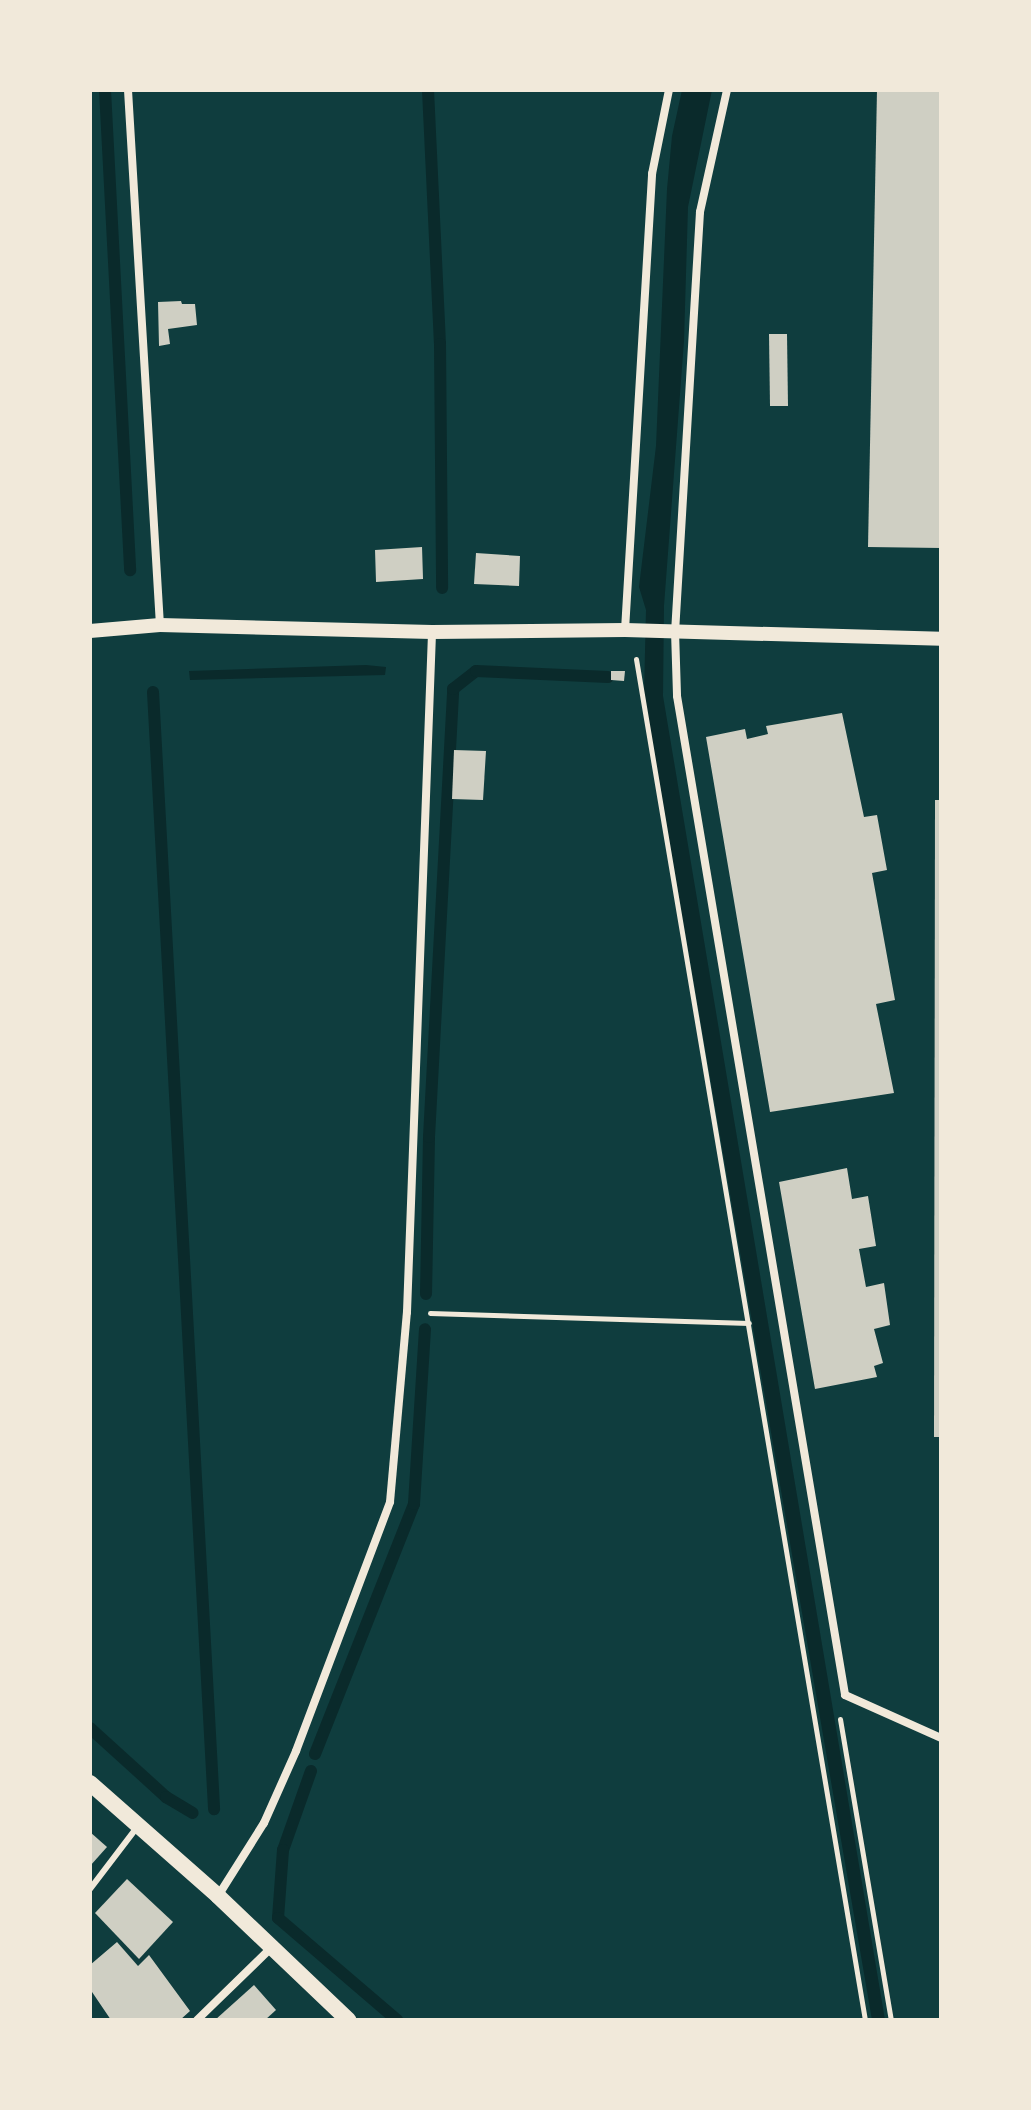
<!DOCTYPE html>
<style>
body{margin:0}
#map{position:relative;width:1031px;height:2110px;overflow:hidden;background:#0f3d3e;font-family:Raleway,sans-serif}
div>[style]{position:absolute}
.water>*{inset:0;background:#0a2a2b}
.stream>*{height:12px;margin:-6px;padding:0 6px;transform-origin:6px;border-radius:6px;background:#0a2a2b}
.building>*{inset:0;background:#cfcfc3}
.path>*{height:5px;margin:-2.5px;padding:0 2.5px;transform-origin:2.5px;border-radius:2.5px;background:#f1e9da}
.service>*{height:6px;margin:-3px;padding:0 3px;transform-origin:3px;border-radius:3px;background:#f1e9da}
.minor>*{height:8px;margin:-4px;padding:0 4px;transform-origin:4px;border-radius:4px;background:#f1e9da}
.tertiary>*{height:14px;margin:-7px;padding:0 7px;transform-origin:7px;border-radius:7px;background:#f1e9da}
.secondary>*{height:16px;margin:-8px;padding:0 8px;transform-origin:8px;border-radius:8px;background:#f1e9da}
span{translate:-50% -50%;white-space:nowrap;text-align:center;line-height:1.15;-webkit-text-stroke:8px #f1e9da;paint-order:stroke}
.frame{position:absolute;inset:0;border:92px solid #f1e9da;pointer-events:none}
</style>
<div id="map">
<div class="water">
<i style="clip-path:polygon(682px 90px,712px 90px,688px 207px,684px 341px,664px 606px,663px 696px,885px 2020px,872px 2020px,644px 693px,646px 610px,639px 587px,656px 446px,667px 189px,672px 136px)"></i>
<i style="clip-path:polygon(366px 665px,386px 667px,385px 675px,190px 680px,189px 671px)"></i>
</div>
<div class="stream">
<i style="left:105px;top:90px;width:481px;rotate:87deg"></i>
<i style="left:428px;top:90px;width:254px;rotate:87.3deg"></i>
<i style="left:440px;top:344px;width:244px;rotate:89.5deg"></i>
<i style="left:153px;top:692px;width:1119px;rotate:86.87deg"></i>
<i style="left:426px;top:1294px;width:157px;rotate:-88.9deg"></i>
<i style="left:429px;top:1137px;width:449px;rotate:-86.9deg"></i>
<i style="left:453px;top:689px;width:29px;rotate:-38deg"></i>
<i style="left:476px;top:671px;width:132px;rotate:2.6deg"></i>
<i style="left:90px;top:1728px;width:103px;rotate:42.2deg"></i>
<i style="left:166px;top:1797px;width:31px;rotate:31deg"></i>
<i style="left:315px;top:1754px;width:269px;rotate:-68.4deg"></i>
<i style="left:414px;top:1504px;width:175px;rotate:-86.4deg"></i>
<i style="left:311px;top:1771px;width:84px;rotate:109.5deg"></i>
<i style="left:283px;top:1850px;width:68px;rotate:94.2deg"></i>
<i style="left:278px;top:1918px;width:157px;rotate:40.6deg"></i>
</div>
<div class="building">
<i style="clip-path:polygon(877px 90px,941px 90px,941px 548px,868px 547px)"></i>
<i style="clip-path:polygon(181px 301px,182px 304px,195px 304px,197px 325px,168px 329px,170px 344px,159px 346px,158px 302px)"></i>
<i style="clip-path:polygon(769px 334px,787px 334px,788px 406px,770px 406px)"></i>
<i style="clip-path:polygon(422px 547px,423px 579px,376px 582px,375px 550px)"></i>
<i style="clip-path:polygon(476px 553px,520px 556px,519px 586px,474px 584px)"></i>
<i style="clip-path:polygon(611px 671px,625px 671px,624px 681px,611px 680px)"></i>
<i style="clip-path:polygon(842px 713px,864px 817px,877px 815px,887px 870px,872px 873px,895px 1000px,876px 1004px,894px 1093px,770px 1112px,706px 737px,745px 729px,747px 739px,768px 734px,766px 726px)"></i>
<i style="clip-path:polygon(454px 750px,486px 751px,483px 800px,452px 799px)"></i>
<i style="clip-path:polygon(935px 800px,941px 800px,941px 1437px,934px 1437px)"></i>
<i style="clip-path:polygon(847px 1168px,852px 1199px,868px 1196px,876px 1246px,859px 1249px,866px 1287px,884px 1283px,890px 1325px,874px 1329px,883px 1363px,874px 1366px,877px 1377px,815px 1389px,779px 1182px)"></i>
<i style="clip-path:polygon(90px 1832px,107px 1847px,90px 1866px)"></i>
<i style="clip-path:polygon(127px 1879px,173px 1922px,139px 1959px,95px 1913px)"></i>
<i style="clip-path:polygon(117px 1942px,138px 1966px,149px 1955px,190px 2011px,180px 2020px,111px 2020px,90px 1989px,90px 1965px)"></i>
<i style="clip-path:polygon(254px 1985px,276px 2010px,265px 2020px,215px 2020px)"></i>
</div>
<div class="path">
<i style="left:636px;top:659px;width:1380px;rotate:80.45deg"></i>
<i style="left:430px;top:1313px;width:319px;rotate:1.8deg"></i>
<i style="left:840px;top:1719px;width:305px;rotate:80.4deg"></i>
</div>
<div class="service">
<i style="left:90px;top:1889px;width:79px;rotate:-52.7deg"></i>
</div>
<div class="minor">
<i style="left:128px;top:90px;width:536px;rotate:86.58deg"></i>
<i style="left:727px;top:90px;width:125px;rotate:102.5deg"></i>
<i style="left:700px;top:212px;width:420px;rotate:93.4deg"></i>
<i style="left:675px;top:631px;width:65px;rotate:88.2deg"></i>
<i style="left:677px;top:696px;width:1013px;rotate:80.45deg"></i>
<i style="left:845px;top:1695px;width:105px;rotate:24.1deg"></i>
<i style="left:625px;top:630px;width:457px;rotate:-86.6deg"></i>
<i style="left:652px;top:174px;width:86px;rotate:-78.6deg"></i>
<i style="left:218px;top:1896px;width:86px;rotate:-57.8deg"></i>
<i style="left:264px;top:1823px;width:79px;rotate:-66deg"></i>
<i style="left:296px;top:1751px;width:266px;rotate:-69.3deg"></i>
<i style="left:390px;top:1502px;width:191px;rotate:-84.9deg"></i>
<i style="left:407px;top:1312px;width:680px;rotate:-87.89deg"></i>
<i style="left:197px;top:2020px;width:103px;rotate:-44.2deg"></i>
</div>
<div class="tertiary">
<i style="left:90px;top:631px;width:70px;rotate:-4.9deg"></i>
<i style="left:160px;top:625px;width:272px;rotate:1.5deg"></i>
<i style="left:432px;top:632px;width:193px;rotate:-0.6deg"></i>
<i style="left:625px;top:630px;width:316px;rotate:1.6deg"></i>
</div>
<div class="secondary">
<i style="left:90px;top:1783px;width:171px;rotate:41.4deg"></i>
<i style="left:218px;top:1896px;width:180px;rotate:43.6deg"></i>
</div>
<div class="frame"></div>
</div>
